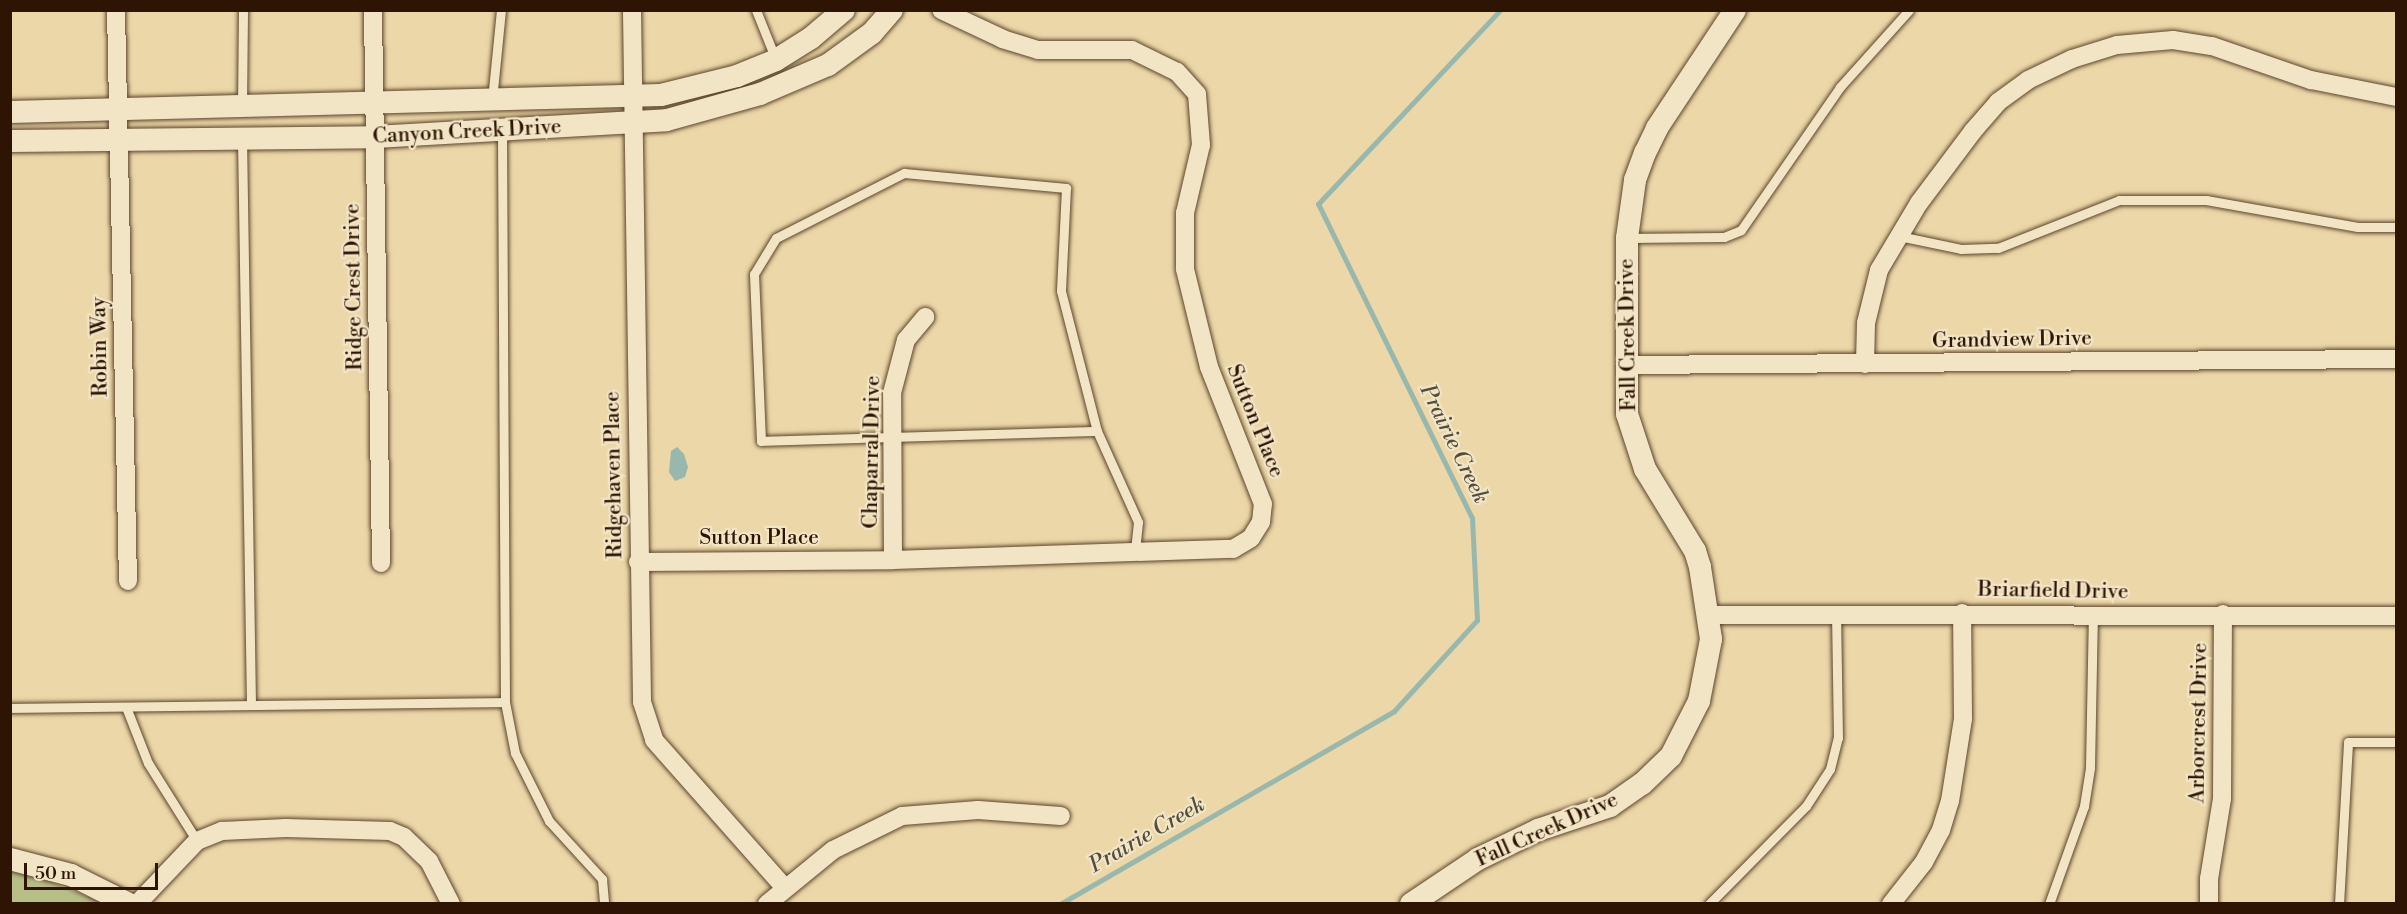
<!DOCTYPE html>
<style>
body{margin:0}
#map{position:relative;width:2407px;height:914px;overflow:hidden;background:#ebd7a7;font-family:"Libre Bodoni",serif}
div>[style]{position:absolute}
.green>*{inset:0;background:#b8be87}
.water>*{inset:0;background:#99b8ad}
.stream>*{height:5px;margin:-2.5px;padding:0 2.5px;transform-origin:2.5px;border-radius:2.5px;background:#99b8ad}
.roads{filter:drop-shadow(0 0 2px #5c452c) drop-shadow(0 0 2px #5c452c)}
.service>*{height:9px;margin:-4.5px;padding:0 4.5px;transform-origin:4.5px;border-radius:4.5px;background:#f2e5c6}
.minor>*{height:18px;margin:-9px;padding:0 9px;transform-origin:9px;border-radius:9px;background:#f2e5c6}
.tertiary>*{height:22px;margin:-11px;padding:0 11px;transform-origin:11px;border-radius:11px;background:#f2e5c6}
span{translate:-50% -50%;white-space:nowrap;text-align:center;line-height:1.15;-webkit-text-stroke:4.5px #f2e5c6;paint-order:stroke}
.street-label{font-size:21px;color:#2d1403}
.water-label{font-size:22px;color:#534d3e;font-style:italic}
.frame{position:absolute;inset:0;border:12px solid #2d1403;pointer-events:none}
.scale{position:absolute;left:24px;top:863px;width:134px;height:27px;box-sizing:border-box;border:3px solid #2d1403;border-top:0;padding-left:8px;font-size:18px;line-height:21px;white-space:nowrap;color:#2d1403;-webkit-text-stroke:4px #f2e5c6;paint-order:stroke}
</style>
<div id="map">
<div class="green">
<i style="clip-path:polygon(10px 870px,48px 881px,104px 903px,11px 903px)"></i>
</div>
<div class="water">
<i style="clip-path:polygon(677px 447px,684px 454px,688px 467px,685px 477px,675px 481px,669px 472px,671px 451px)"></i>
</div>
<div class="stream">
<i style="left:1060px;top:904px;width:386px;rotate:-30deg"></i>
<i style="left:1394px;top:711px;width:123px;rotate:-47.6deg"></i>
<i style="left:1477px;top:620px;width:102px;rotate:-92.8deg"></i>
<i style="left:1472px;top:518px;width:350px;rotate:-116.1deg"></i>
<i style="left:1318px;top:204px;width:266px;rotate:-46.8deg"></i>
</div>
<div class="roads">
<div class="service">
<i style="left:756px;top:10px;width:54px;rotate:68.2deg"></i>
<i style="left:492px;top:100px;width:90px;rotate:-84.3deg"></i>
<i style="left:242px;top:107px;width:97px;rotate:-89.4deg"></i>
<i style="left:502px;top:131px;width:571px;rotate:89.7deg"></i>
<i style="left:505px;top:702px;width:52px;rotate:78.9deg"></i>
<i style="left:515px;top:753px;width:76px;rotate:63.4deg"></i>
<i style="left:549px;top:821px;width:79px;rotate:47.6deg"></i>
<i style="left:602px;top:879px;width:25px;rotate:85deg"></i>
<i style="left:242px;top:138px;width:567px;rotate:89.09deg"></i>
<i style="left:1899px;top:236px;width:63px;rotate:11.8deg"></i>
<i style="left:1961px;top:249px;width:37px;rotate:-2deg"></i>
<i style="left:1998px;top:248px;width:130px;rotate:-21.6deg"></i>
<i style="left:2119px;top:200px;width:87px"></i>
<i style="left:2206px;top:200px;width:154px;rotate:10.1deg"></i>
<i style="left:2358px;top:227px;width:38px"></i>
<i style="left:1627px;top:238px;width:97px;rotate:-0.6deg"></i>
<i style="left:1724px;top:237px;width:18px;rotate:-22deg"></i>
<i style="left:1741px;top:230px;width:174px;rotate:-55.3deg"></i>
<i style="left:1840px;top:87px;width:103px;rotate:-48.1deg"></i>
<i style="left:1097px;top:431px;width:336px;rotate:178.3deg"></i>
<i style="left:761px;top:441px;width:167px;rotate:-92.4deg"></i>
<i style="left:754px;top:274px;width:42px;rotate:-58.6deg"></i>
<i style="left:776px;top:238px;width:144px;rotate:-26.9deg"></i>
<i style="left:904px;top:173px;width:163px;rotate:5.3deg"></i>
<i style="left:1066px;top:188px;width:103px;rotate:92.8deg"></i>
<i style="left:1061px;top:291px;width:145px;rotate:75.6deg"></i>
<i style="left:1097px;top:431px;width:100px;rotate:65.7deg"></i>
<i style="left:1138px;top:522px;width:29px;rotate:96deg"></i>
<i style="left:126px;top:707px;width:60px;rotate:68.6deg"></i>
<i style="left:148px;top:763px;width:92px;rotate:57.9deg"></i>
<i style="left:10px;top:708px;width:495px;rotate:-0.7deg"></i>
<i style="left:1709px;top:904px;width:138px;rotate:-45.3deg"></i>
<i style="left:1806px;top:806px;width:44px;rotate:-57deg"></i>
<i style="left:1830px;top:769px;width:32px;rotate:-76deg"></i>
<i style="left:1838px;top:738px;width:124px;rotate:-90.9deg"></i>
<i style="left:2049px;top:904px;width:104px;rotate:-70.3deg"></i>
<i style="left:2084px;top:806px;width:39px;rotate:-81deg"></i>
<i style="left:2090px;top:767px;width:152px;rotate:-88.9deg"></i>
<i style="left:2339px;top:904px;width:162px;rotate:-86.8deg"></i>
<i style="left:2348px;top:742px;width:48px"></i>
</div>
<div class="minor">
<i style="left:116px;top:10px;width:571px;rotate:88.8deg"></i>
<i style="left:373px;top:10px;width:553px;rotate:89.17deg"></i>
<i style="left:632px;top:10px;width:692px;rotate:89.17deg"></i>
<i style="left:642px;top:702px;width:40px;rotate:72deg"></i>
<i style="left:654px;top:740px;width:196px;rotate:48.5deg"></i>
<i style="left:1865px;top:364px;width:41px;rotate:-88.6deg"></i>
<i style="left:1866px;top:323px;width:55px;rotate:-76.2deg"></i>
<i style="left:1879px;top:270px;width:78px;rotate:-59.2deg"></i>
<i style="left:1919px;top:203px;width:90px;rotate:-53.1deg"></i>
<i style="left:1973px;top:131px;width:38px;rotate:-49deg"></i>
<i style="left:1998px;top:102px;width:37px;rotate:-36deg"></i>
<i style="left:2028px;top:80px;width:49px;rotate:-25.5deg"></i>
<i style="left:2072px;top:59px;width:47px;rotate:-17.3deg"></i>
<i style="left:2117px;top:45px;width:56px;rotate:-5.1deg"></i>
<i style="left:2173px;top:40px;width:39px;rotate:9deg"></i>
<i style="left:2212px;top:46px;width:105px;rotate:19deg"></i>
<i style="left:2311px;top:80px;width:87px;rotate:11.3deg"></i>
<i style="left:1627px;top:365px;width:769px;rotate:-0.45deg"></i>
<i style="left:893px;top:560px;width:167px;rotate:-90.3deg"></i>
<i style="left:892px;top:393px;width:55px;rotate:-75.2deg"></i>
<i style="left:906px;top:340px;width:30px;rotate:-50deg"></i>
<i style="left:638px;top:562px;width:255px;rotate:-0.4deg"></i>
<i style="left:893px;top:560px;width:340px;rotate:-1.9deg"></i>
<i style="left:1233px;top:549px;width:21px;rotate:-31deg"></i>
<i style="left:1251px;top:538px;width:19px;rotate:-58deg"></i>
<i style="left:1261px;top:522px;width:18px;rotate:-84deg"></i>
<i style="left:1263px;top:504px;width:147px;rotate:-111.5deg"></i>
<i style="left:1209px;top:367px;width:101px;rotate:-103.8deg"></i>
<i style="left:1185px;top:269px;width:56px;rotate:-90deg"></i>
<i style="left:1185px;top:213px;width:70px;rotate:-76.8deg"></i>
<i style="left:1201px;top:145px;width:51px;rotate:-94.5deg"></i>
<i style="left:1197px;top:94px;width:30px;rotate:-132deg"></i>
<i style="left:1177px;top:72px;width:50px;rotate:-153.9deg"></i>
<i style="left:1132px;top:50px;width:94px;rotate:180deg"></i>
<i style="left:1038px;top:50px;width:37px;rotate:-163deg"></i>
<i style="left:1003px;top:39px;width:68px;rotate:-154.9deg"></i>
<i style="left:1708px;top:615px;width:688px;rotate:0.08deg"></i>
<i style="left:137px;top:904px;width:87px;rotate:-46.4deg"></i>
<i style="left:197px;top:841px;width:27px;rotate:-22deg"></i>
<i style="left:222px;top:831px;width:64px;rotate:-2.7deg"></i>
<i style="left:286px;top:828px;width:104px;rotate:1.7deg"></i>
<i style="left:390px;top:831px;width:15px;rotate:23deg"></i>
<i style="left:404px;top:837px;width:35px;rotate:44deg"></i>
<i style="left:429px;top:861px;width:48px;rotate:62.9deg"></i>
<i style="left:767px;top:904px;width:85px;rotate:-39.3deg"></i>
<i style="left:833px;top:850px;width:77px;rotate:-26.2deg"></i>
<i style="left:902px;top:816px;width:76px;rotate:-4.5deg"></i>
<i style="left:978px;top:810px;width:83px;rotate:4.1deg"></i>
<i style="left:1891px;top:904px;width:53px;rotate:-51.8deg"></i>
<i style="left:1924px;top:862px;width:36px;rotate:-62deg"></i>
<i style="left:1941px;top:830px;width:30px;rotate:-73deg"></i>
<i style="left:1950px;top:801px;width:83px;rotate:-81deg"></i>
<i style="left:1963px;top:719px;width:106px;rotate:-90.5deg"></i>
<i style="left:2209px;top:904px;width:25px;rotate:-90deg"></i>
<i style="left:2209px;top:879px;width:81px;rotate:-80.8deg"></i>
<i style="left:2222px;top:799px;width:185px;rotate:-89.7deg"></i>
</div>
<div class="tertiary">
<i style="left:10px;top:112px;width:651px;rotate:-1.5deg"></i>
<i style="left:661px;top:95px;width:78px;rotate:-14deg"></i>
<i style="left:737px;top:76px;width:42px;rotate:-22.3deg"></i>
<i style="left:776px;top:60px;width:41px;rotate:-32.2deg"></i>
<i style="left:811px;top:38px;width:43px;rotate:-40.3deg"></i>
<i style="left:10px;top:141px;width:365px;rotate:-0.6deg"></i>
<i style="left:375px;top:137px;width:292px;rotate:-3.3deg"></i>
<i style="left:667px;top:120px;width:97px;rotate:-15.6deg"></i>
<i style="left:760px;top:94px;width:74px;rotate:-23.1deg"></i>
<i style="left:828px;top:65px;width:54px;rotate:-36deg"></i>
<i style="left:872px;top:33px;width:30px;rotate:-49deg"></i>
<i style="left:10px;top:859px;width:63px;rotate:14.7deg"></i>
<i style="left:71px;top:875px;width:65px;rotate:26.6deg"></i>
<i style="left:1411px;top:904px;width:81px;rotate:-33.9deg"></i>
<i style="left:1478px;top:859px;width:67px;rotate:-25.8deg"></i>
<i style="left:1538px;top:830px;width:76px;rotate:-18.4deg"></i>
<i style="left:1610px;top:806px;width:39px;rotate:-35deg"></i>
<i style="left:1642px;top:784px;width:40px;rotate:-44deg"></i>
<i style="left:1671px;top:756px;width:62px;rotate:-63deg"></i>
<i style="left:1699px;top:701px;width:63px;rotate:-79deg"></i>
<i style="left:1711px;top:639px;width:73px;rotate:-98.7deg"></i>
<i style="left:1700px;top:567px;width:17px;rotate:-107deg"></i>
<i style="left:1695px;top:551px;width:96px;rotate:-121.4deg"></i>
<i style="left:1645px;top:469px;width:58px;rotate:-108.1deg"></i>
<i style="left:1627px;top:414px;width:176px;rotate:-90deg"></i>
<i style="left:1627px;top:238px;width:59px;rotate:-82.1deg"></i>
<i style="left:1635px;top:180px;width:29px;rotate:-70deg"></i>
<i style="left:1645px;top:153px;width:28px;rotate:-64deg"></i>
<i style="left:1657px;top:128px;width:141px;rotate:-56.5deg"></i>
</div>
</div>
<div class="street-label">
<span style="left:467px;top:132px;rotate:-3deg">Canyon Creek Drive</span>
<span style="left:354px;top:287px;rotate:-91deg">Ridge Crest Drive</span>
<span style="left:1628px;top:335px;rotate:-91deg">Fall Creek Drive</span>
<span style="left:2012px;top:340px;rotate:-1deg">Grandview Drive</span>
<span style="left:100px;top:347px;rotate:-91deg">Robin Way</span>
<span style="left:1255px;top:421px;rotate:68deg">Sutton Place</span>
<span style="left:872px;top:452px;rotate:-89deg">Chaparral Drive</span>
<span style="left:614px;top:475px;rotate:-91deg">Ridgehaven Place</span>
<span style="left:759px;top:538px">Sutton Place</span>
<span style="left:2053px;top:591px;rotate:1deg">Briarfield Drive</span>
<span style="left:2199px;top:723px;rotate:-89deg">Arborcrest Drive</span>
<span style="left:1547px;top:830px;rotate:-24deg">Fall Creek Drive</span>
</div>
<div class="water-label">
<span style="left:1454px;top:444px;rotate:64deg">Prairie Creek</span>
<span style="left:1147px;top:835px;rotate:-30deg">Prairie Creek</span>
</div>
<div class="frame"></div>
<div class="scale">50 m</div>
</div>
